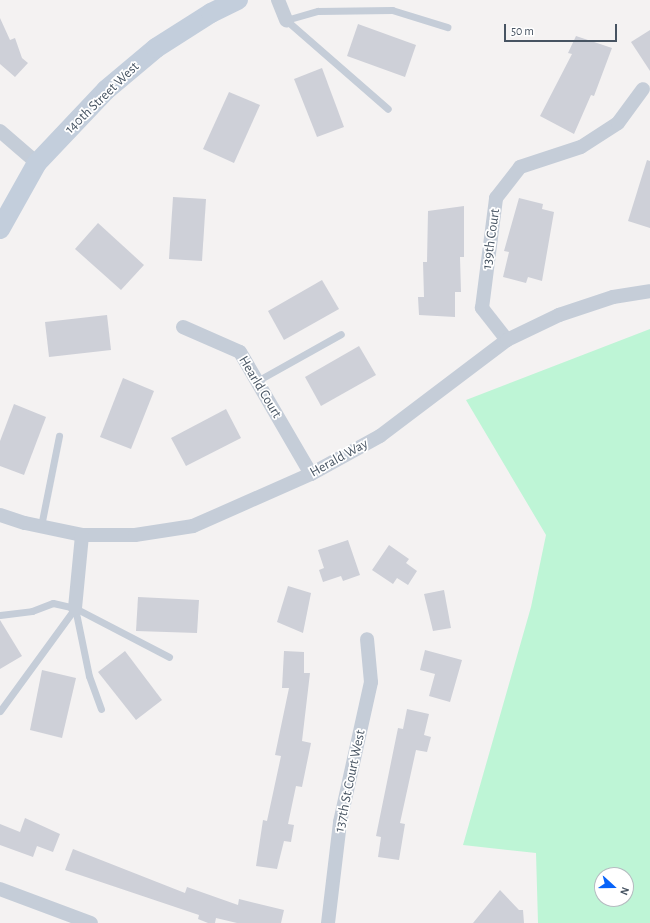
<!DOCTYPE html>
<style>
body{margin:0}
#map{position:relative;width:650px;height:923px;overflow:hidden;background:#f4f2f2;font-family:"Alegreya Sans",sans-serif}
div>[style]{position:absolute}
.green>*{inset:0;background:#bef5d6}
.building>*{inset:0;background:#ced0d8}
.lane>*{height:7px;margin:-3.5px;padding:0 3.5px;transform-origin:3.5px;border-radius:3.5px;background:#c5cdd8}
.street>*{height:14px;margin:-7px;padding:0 7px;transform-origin:7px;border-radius:7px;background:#c5cdd8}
.secondary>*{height:20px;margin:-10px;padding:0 10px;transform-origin:10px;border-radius:10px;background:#c3cedc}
span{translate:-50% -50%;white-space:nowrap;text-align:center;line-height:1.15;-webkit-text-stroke:3.5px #fff;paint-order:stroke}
.street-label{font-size:14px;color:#475462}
.north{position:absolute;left:594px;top:867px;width:40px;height:40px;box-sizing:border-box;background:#fff;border:1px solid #b5bbc0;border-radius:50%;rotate:111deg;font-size:11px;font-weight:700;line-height:16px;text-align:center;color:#475462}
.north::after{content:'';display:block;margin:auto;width:14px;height:18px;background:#0763f9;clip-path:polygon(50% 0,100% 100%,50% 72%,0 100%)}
.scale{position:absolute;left:504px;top:24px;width:113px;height:18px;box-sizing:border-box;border:2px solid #475462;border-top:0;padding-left:5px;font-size:12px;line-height:14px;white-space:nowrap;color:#475462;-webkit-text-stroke:3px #fff;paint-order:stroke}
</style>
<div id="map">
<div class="green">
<i style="clip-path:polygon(evenodd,650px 329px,650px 923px,538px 923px,536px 853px,463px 845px,531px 607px,546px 535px,466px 400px,650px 329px,602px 875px,626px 875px,626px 899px,602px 899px,602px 875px)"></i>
</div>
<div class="building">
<i style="clip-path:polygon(0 18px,10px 40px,15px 38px,22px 58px,28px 63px,15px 77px,0 64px)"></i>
<i style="clip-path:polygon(358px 24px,416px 45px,405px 77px,347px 56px)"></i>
<i style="clip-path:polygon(650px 30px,650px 71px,631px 42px)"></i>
<i style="clip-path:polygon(576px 36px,612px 48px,594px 96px,591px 95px,574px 134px,540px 116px,572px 54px,568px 53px)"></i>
<i style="clip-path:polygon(322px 68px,344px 127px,317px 137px,294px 79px)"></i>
<i style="clip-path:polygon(229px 92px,260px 105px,234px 163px,203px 149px)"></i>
<i style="clip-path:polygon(647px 160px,650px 161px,650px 228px,628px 221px)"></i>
<i style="clip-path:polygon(173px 197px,206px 199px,202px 261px,169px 259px)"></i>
<i style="clip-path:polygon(519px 198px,543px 204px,542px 209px,554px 212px,542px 281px,528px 277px,526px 283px,503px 277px,509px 252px,504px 251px)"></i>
<i style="clip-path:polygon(464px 206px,464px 257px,460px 257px,461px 292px,455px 292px,455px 317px,419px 315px,418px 297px,424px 297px,423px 262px,427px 262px,428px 211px)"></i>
<i style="clip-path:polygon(98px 223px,144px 265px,121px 290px,75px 249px)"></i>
<i style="clip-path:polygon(322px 280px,339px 309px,284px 340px,268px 311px)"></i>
<i style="clip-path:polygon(107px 315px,111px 350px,49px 357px,45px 322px)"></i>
<i style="clip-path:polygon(359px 346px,376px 375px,321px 406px,305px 377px)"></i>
<i style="clip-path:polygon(123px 378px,154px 391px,131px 449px,100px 437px)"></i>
<i style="clip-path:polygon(14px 404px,46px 417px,24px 475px,0 466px,0 441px)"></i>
<i style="clip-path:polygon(226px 409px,241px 438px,186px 466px,171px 438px)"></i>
<i style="clip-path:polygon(348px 540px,360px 575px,343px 581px,341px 576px,323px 582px,319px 570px,324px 568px,318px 550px)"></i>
<i style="clip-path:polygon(389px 545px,409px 559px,406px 563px,417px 571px,408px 585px,397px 578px,393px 584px,372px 570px)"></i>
<i style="clip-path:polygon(288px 586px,311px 593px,303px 633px,277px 622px)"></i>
<i style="clip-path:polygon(444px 590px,451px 628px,433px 631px,424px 594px)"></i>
<i style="clip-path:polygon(138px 597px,199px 600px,197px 633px,136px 631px)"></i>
<i style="clip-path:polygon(0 620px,22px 656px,0 669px)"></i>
<i style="clip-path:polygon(425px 650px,462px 660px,450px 702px,429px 696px,435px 674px,420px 670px)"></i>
<i style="clip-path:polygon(125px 651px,162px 700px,136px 720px,98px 672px)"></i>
<i style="clip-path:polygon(284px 651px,304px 652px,304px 673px,310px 673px,302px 741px,311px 743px,302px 787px,296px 786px,288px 824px,294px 825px,291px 842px,284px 841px,277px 869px,256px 866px,263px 820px,267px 821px,281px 756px,275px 755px,289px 688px,282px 688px)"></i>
<i style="clip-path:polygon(42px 670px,76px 678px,62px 738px,30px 730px)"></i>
<i style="clip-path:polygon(407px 709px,429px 714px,424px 735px,431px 737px,427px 752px,416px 750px,400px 823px,405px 824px,399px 860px,378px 857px,381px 837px,376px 836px,398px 728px,403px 729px)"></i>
<i style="clip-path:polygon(25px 818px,60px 834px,53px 852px,37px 846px,33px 857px,0 845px,0 824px,20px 832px)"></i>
<i style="clip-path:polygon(73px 849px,185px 893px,187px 887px,238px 905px,239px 899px,284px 910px,281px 923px,237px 923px,216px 918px,215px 923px,208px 923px,198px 919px,199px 915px,65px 870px)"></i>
<i style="clip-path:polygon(500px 890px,519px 910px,523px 910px,524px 923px,473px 923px)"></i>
</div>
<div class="lane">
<i style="left:286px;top:20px;width:33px;rotate:-16deg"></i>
<i style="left:318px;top:11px;width:74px;rotate:-0.8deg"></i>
<i style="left:392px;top:10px;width:58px;rotate:17.2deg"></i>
<i style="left:286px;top:20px;width:135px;rotate:41.1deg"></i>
<i style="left:257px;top:381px;width:96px;rotate:-29.2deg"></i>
<i style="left:41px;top:526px;width:92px;rotate:-78.7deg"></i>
<i style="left:75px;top:608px;width:69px;rotate:78.4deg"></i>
<i style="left:89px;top:676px;width:35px;rotate:70deg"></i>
<i style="left:0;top:615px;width:32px;rotate:-7deg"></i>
<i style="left:32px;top:611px;width:22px;rotate:-21deg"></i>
<i style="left:53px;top:603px;width:23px;rotate:13deg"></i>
<i style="left:75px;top:608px;width:106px;rotate:27.5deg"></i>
<i style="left:0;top:711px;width:127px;rotate:-53.9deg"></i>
</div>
<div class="street">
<i style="left:278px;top:0;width:22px;rotate:68deg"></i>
<i style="left:0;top:131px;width:49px;rotate:40.9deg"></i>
<i style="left:183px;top:327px;width:62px;rotate:23.7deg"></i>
<i style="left:240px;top:352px;width:141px;rotate:59.8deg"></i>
<i style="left:507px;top:340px;width:41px;rotate:-128deg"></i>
<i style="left:482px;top:308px;width:111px;rotate:-82.7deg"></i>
<i style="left:496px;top:198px;width:39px;rotate:-52deg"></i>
<i style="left:520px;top:167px;width:64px;rotate:-18.2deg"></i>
<i style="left:581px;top:147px;width:44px;rotate:-33deg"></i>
<i style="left:618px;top:123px;width:42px;rotate:-53.7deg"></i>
<i style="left:0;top:515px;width:26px;rotate:18deg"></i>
<i style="left:25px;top:523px;width:58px;rotate:11.9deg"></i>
<i style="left:82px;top:535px;width:53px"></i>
<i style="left:135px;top:535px;width:59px;rotate:-8.8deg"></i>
<i style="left:193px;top:526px;width:129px;rotate:-23.8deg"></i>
<i style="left:311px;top:474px;width:79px;rotate:-28.8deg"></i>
<i style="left:380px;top:436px;width:159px;rotate:-37.1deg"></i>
<i style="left:507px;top:340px;width:58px;rotate:-25.7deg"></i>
<i style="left:559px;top:315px;width:57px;rotate:-18.4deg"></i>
<i style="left:613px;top:297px;width:37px;rotate:-9deg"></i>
<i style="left:75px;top:608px;width:73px;rotate:-84.5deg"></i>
<i style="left:0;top:889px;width:97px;rotate:20.5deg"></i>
<i style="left:328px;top:923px;width:102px;rotate:-83.2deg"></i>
<i style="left:340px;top:822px;width:143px;rotate:-77.5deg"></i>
<i style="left:371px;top:682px;width:43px;rotate:-95.3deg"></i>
</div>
<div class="secondary">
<i style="left:0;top:229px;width:76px;rotate:-60.7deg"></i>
<i style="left:37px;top:163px;width:100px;rotate:-46.6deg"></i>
<i style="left:106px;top:90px;width:65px;rotate:-40deg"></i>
<i style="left:156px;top:48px;width:65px;rotate:-32.5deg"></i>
<i style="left:211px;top:13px;width:30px;rotate:-26deg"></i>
</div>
<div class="street-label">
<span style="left:102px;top:98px;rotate:-44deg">140th Street West</span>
<span style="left:491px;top:239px;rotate:-82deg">139th Court</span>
<span style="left:260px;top:387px;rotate:59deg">Hearld Court</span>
<span style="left:339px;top:458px;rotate:-29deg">Herald Way</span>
<span style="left:350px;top:781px;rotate:-78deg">137th St Court West</span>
</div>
<div class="north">N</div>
<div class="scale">50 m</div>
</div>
